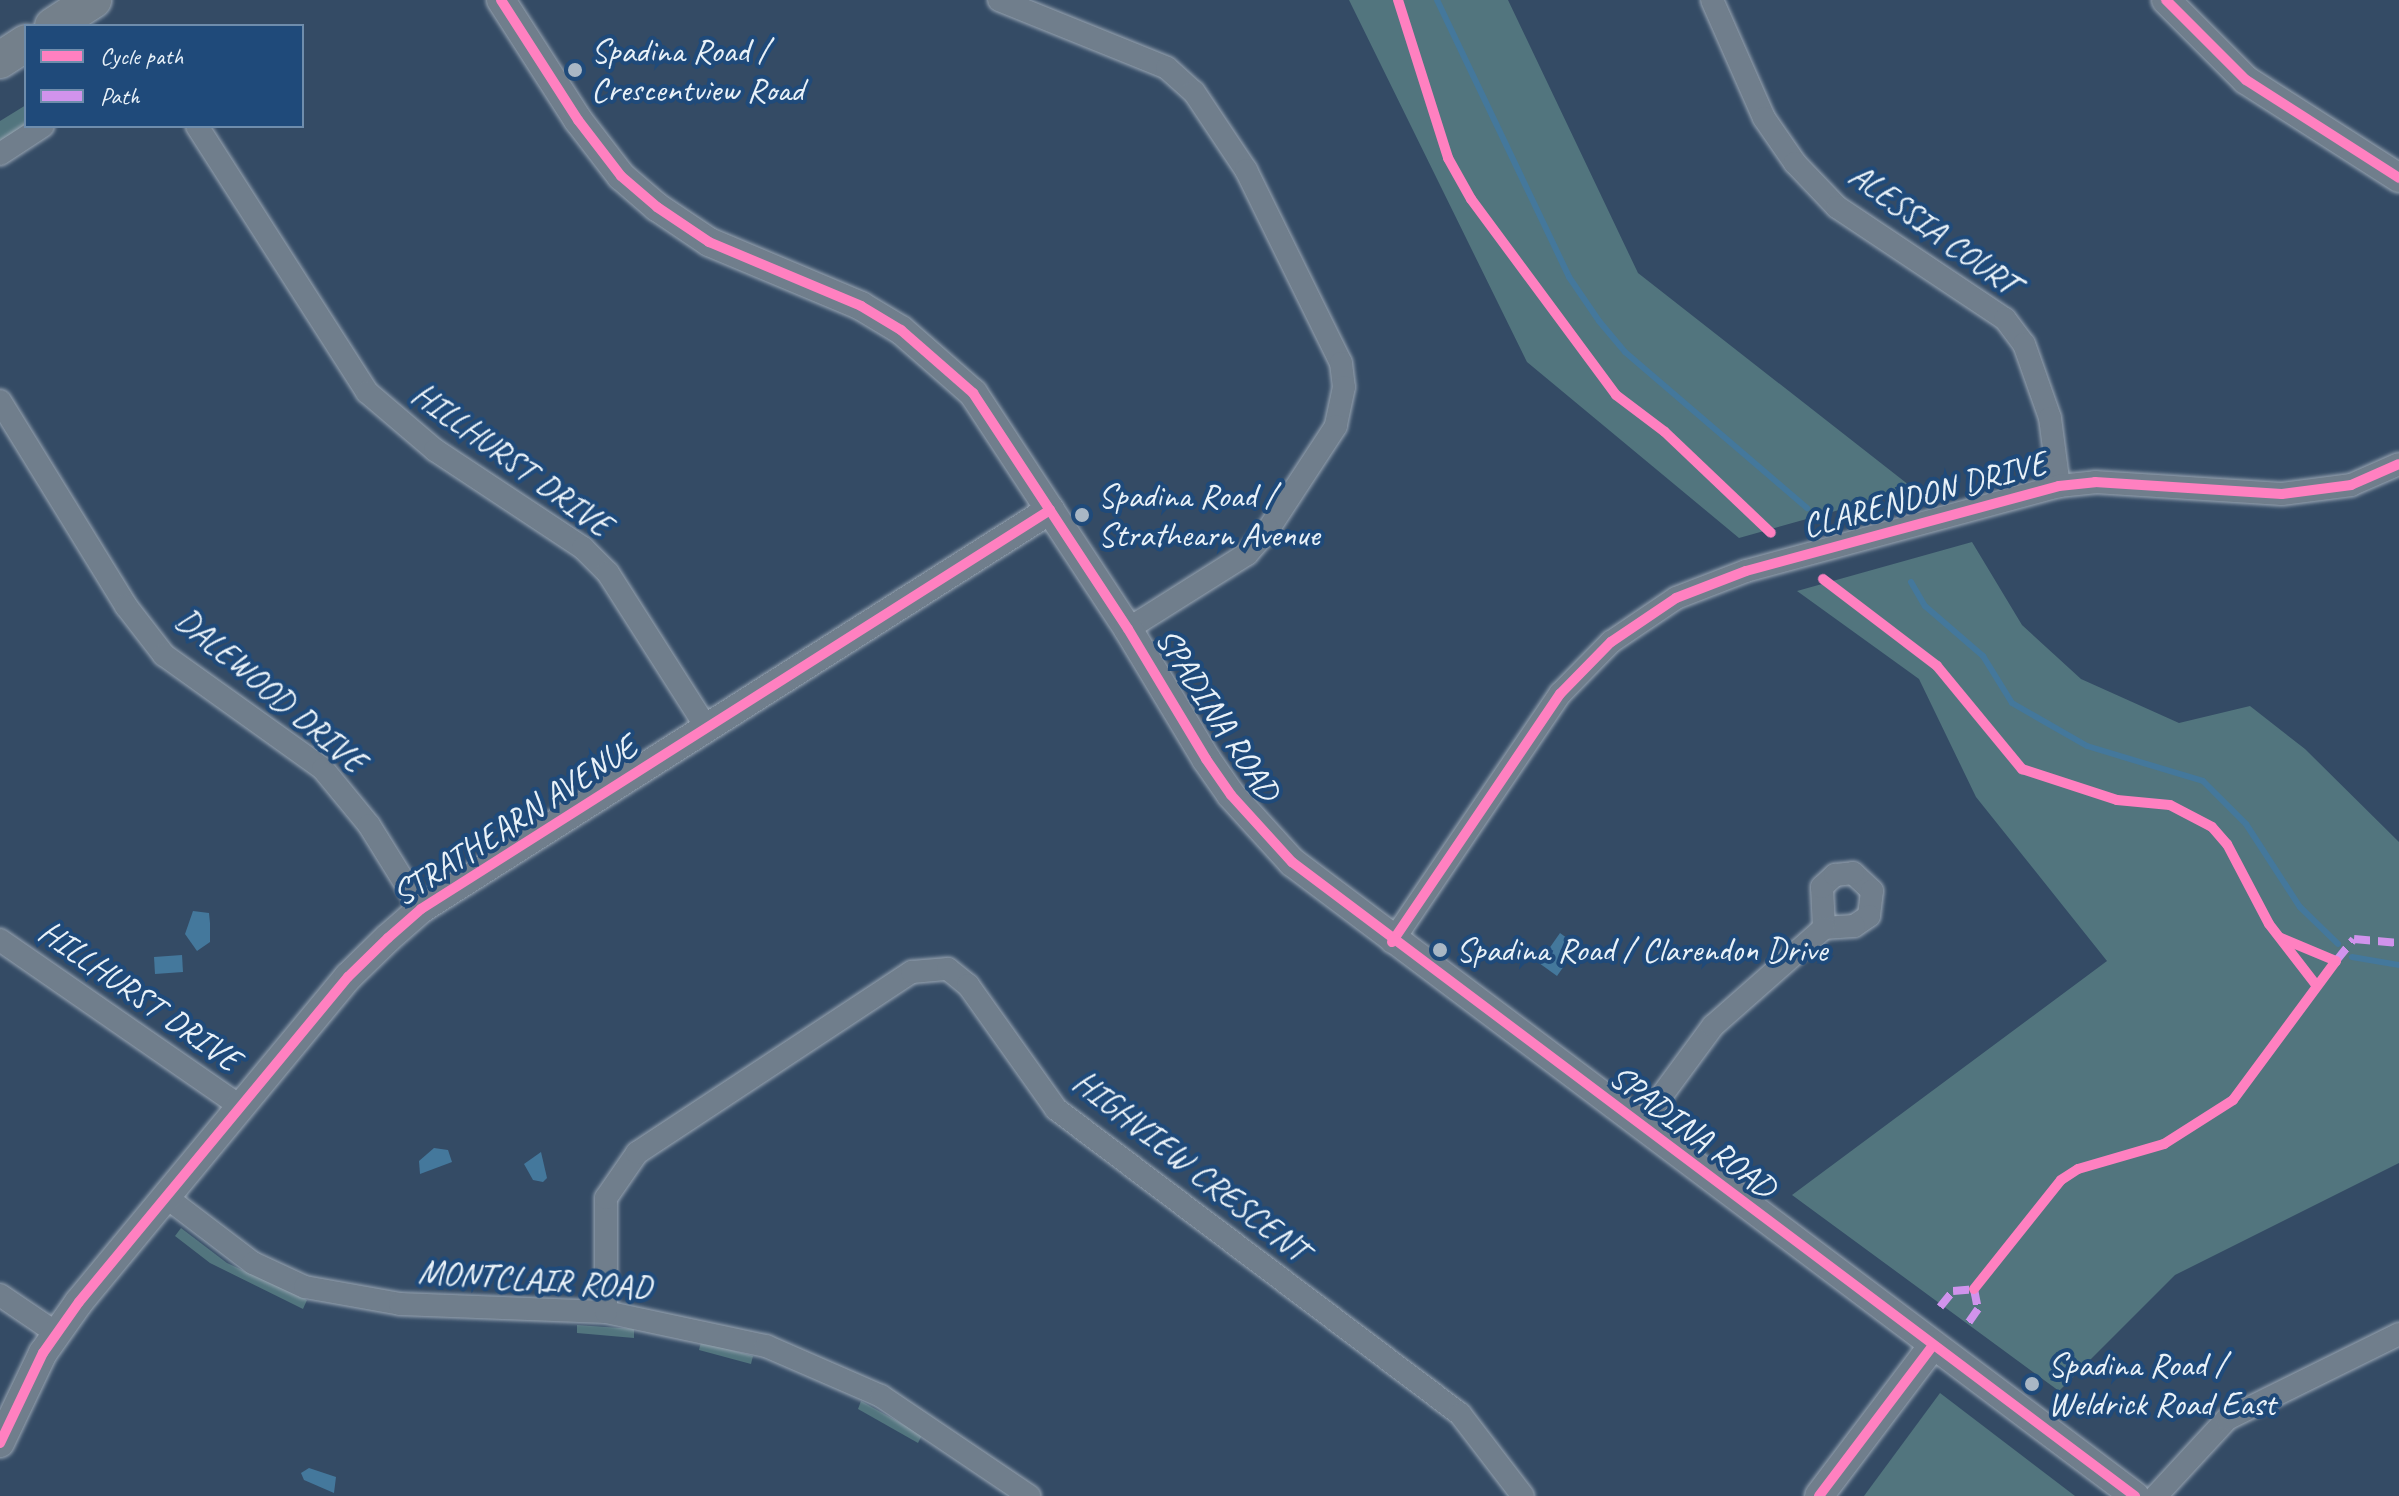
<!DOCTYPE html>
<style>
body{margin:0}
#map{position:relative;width:2399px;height:1496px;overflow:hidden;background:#344b65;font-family:Caveat,sans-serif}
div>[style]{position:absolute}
.green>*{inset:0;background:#52757e}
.water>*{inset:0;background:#44789c}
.stream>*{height:6px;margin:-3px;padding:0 3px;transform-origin:3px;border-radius:3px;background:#44789c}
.roads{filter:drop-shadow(0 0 2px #9aa6b3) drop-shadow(0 0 2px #9aa6b3)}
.minor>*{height:22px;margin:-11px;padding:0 11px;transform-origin:11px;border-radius:11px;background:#707e8c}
.tertiary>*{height:28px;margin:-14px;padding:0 14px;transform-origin:14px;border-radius:14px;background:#707e8c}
.primary>*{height:36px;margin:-18px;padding:0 18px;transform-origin:18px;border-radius:18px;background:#74808b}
.quiet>*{height:8px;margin-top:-4px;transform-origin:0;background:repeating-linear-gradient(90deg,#d193ec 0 16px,transparent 0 24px)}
.cycleway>*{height:10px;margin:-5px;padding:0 5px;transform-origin:5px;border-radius:5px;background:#ff80c0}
.dots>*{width:22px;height:22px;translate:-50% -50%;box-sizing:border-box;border:4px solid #1f4a7a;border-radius:50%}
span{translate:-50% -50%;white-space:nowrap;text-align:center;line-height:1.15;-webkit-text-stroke:8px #1f4a7a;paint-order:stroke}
.poi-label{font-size:34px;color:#e8f1f8}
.left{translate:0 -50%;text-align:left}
.street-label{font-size:34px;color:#e8f1f8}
.legend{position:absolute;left:24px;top:24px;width:280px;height:104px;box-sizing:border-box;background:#1f4a7a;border:2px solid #6f8dac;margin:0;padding:10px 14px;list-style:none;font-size:24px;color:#e8f1f8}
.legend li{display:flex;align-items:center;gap:16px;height:40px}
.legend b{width:40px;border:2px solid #6f8dac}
</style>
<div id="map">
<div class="green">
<i style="clip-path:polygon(1349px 0,1508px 0,1638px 273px,1914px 489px,1739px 538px,1527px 362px)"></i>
<i style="clip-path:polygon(26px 105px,26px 125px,0 141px,0 121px)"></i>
<i style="clip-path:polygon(1972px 542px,2022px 625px,2081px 679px,2179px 723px,2250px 706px,2305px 749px,2399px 842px,2399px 1163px,2175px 1275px,2059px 1391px,1792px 1195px,2107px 961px,1976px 797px,1919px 679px,1797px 591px)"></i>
<i style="clip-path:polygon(181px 1228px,227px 1263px,307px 1300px,303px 1309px,210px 1263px,175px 1236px)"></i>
<i style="clip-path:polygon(577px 1325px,634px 1329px,634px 1338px,577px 1333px)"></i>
<i style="clip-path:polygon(701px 1342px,753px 1356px,751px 1364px,699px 1350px)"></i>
<i style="clip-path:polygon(1940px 1393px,2075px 1496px,1864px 1496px)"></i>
<i style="clip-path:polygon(861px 1401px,922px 1435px,918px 1443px,858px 1409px)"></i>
</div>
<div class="water">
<i style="clip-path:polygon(193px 911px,209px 913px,210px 923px,210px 942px,197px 951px,185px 934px)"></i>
<i style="clip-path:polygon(1560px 933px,1578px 946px,1557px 976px,1539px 963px)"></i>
<i style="clip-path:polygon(182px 955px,183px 972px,155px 974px,154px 957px)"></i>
<i style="clip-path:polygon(434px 1148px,448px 1150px,452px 1162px,420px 1174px,419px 1161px)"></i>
<i style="clip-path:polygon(541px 1152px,547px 1178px,543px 1182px,533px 1180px,524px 1164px)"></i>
<i style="clip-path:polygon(309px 1468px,336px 1477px,334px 1493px,304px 1480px,301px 1473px)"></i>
</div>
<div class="stream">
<i style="left:1437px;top:0;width:307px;rotate:64.5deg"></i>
<i style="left:1569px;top:277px;width:53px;rotate:55.7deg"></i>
<i style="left:1599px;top:321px;width:40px;rotate:50deg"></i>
<i style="left:1625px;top:352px;width:240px;rotate:40.6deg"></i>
<i style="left:1911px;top:582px;width:28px;rotate:60deg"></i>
<i style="left:1925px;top:606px;width:77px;rotate:40.8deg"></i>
<i style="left:1983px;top:656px;width:55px;rotate:58.3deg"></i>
<i style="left:2012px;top:703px;width:86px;rotate:29.8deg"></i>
<i style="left:2087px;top:746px;width:121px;rotate:16.8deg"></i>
<i style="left:2203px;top:781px;width:61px;rotate:45deg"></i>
<i style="left:2246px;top:824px;width:99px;rotate:57deg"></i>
<i style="left:2300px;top:907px;width:53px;rotate:44.2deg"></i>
<i style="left:2352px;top:957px;width:48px;rotate:9.7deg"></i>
</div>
<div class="roads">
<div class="minor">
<i style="left:999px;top:0;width:181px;rotate:22deg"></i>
<i style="left:1167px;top:68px;width:36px;rotate:42deg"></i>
<i style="left:1194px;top:92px;width:94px;rotate:56.3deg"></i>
<i style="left:1246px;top:170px;width:215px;rotate:63.8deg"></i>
<i style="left:1341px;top:363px;width:24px;rotate:83deg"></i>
<i style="left:1344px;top:387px;width:40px;rotate:102deg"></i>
<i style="left:1336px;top:426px;width:124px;rotate:123.2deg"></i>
<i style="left:1268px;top:530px;width:32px;rotate:131deg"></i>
<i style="left:1247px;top:554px;width:141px;rotate:147.8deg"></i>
<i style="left:1712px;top:0;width:129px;rotate:66.2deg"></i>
<i style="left:1764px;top:118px;width:55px;rotate:55.4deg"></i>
<i style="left:1795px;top:163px;width:61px;rotate:46.3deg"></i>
<i style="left:1837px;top:207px;width:202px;rotate:33.7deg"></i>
<i style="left:2005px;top:319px;width:31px;rotate:53deg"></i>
<i style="left:2024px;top:344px;width:78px;rotate:70.6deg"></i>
<i style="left:2050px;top:418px;width:69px;rotate:82.5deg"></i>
<i style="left:197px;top:126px;width:316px;rotate:57.4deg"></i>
<i style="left:367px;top:392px;width:89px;rotate:40.5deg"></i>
<i style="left:435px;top:450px;width:178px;rotate:33.5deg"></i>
<i style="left:583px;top:548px;width:35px;rotate:45deg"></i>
<i style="left:608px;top:573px;width:183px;rotate:57.5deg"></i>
<i style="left:0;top:154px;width:51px;rotate:-33.1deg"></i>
<i style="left:0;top:401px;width:241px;rotate:58.4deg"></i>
<i style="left:126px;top:606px;width:62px;rotate:52.2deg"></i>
<i style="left:164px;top:655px;width:196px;rotate:35.6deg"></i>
<i style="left:323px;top:769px;width:72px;rotate:50.6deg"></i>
<i style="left:369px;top:825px;width:99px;rotate:58.2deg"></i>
<i style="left:1853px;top:873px;width:26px;rotate:43deg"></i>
<i style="left:1872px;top:891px;width:25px;rotate:97deg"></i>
<i style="left:1869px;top:916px;width:18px;rotate:146deg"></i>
<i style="left:1854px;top:926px;width:30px;rotate:176deg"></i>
<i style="left:1824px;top:928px;width:41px;rotate:-92.8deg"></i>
<i style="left:1822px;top:887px;width:18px;rotate:-43deg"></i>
<i style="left:1835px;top:875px;width:18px;rotate:-6deg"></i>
<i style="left:0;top:940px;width:293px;rotate:34.7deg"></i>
<i style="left:1392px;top:942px;width:300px;rotate:-55.9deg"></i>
<i style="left:1560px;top:694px;width:73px;rotate:-45.6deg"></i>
<i style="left:1611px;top:642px;width:78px;rotate:-34.1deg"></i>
<i style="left:1676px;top:598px;width:75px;rotate:-21.1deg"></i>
<i style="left:1746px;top:571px;width:324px;rotate:-15.2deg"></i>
<i style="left:2059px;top:486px;width:36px;rotate:-6deg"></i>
<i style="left:2095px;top:482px;width:187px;rotate:3.7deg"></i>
<i style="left:2282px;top:494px;width:70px;rotate:-7.4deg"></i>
<i style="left:2351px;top:485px;width:52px;rotate:-23.6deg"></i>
<i style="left:1640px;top:1125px;width:123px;rotate:-53.6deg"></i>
<i style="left:1713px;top:1026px;width:148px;rotate:-41.4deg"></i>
<i style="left:166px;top:1197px;width:109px;rotate:37.2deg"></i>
<i style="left:253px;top:1263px;width:57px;rotate:24.8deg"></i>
<i style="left:305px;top:1287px;width:97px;rotate:10.1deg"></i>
<i style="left:400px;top:1304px;width:206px;rotate:2.2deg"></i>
<i style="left:606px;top:1312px;width:164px;rotate:12deg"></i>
<i style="left:766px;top:1346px;width:125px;rotate:23.5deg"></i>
<i style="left:881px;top:1396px;width:179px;rotate:34deg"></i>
<i style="left:0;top:1295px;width:68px;rotate:34.2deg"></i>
<i style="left:606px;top:1312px;width:114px;rotate:-90deg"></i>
<i style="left:606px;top:1198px;width:55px;rotate:-55.4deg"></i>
<i style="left:637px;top:1153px;width:329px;rotate:-33.4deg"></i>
<i style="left:912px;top:972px;width:36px;rotate:-5deg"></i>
<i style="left:948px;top:969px;width:26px;rotate:39deg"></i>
<i style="left:968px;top:985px;width:152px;rotate:54.6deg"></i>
<i style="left:1056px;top:1109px;width:506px;rotate:37.05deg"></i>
<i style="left:1460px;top:1414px;width:103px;rotate:52.5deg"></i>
<i style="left:2156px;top:1496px;width:105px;rotate:-47.3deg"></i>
<i style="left:2227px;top:1419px;width:192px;rotate:-26.3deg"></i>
</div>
<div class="tertiary">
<i style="left:501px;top:0;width:143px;rotate:57.3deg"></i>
<i style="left:578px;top:120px;width:71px;rotate:52.5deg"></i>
<i style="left:621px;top:176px;width:48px;rotate:40.7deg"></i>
<i style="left:657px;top:207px;width:63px;rotate:33.9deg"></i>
<i style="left:709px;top:242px;width:165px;rotate:22.8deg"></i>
<i style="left:861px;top:306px;width:47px;rotate:31deg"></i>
<i style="left:901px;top:330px;width:96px;rotate:41.2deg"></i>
<i style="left:973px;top:393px;width:282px;rotate:56.7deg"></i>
<i style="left:1128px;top:629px;width:152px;rotate:59deg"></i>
<i style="left:1206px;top:759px;width:44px;rotate:55.2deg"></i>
<i style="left:1231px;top:795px;width:91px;rotate:47.7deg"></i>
<i style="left:1292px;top:862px;width:1055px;rotate:36.95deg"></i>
<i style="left:2166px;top:0;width:113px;rotate:45deg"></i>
<i style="left:2246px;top:80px;width:182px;rotate:32.6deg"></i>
<i style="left:0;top:1443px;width:100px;rotate:-64.5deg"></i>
<i style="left:43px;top:1353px;width:62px;rotate:-54.8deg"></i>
<i style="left:79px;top:1302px;width:422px;rotate:-50.4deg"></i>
<i style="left:348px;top:977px;width:56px;rotate:-44.3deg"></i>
<i style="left:388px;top:938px;width:44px;rotate:-41.3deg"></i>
<i style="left:421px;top:909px;width:745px;rotate:-32.39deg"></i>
<i style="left:1819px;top:1496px;width:189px;rotate:-52.9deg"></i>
</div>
<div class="primary">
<i style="left:53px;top:26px;width:48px;rotate:-33deg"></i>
<i style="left:0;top:60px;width:31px;rotate:-33deg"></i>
</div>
</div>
<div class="quiet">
<i style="left:2336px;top:961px;width:28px;rotate:-51deg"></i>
<i style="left:2354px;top:939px;width:45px;rotate:5.1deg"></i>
<i style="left:1940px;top:1307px;width:21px;rotate:-51deg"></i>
<i style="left:1953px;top:1291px;width:21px;rotate:-5deg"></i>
<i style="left:1974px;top:1289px;width:20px;rotate:79deg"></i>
<i style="left:1978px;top:1309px;width:21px;rotate:125deg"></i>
</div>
<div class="cycleway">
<i style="left:501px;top:0;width:143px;rotate:57.3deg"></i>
<i style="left:578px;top:120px;width:71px;rotate:52.5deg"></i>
<i style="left:621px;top:176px;width:48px;rotate:40.7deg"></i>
<i style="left:657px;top:207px;width:63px;rotate:33.9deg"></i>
<i style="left:709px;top:242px;width:165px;rotate:22.8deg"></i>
<i style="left:861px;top:306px;width:47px;rotate:31deg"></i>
<i style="left:901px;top:330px;width:96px;rotate:41.2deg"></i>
<i style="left:973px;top:393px;width:282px;rotate:56.7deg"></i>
<i style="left:1128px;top:629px;width:152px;rotate:59deg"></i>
<i style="left:1206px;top:759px;width:44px;rotate:55.2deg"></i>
<i style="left:1231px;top:795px;width:91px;rotate:47.7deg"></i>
<i style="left:1292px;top:862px;width:1055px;rotate:36.95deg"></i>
<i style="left:1398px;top:0;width:166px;rotate:72.4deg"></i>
<i style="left:1448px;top:158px;width:47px;rotate:60.7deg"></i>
<i style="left:1471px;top:199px;width:244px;rotate:53.5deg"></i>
<i style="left:1616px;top:395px;width:61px;rotate:37.1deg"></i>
<i style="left:1665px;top:432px;width:146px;rotate:43.6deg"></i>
<i style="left:2166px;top:0;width:113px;rotate:45deg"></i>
<i style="left:2246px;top:80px;width:182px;rotate:32.6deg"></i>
<i style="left:1823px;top:579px;width:143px;rotate:37.3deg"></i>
<i style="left:1937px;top:666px;width:134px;rotate:50.5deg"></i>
<i style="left:2022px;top:769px;width:100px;rotate:18.1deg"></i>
<i style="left:2117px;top:800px;width:53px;rotate:5.4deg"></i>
<i style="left:2170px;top:805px;width:47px;rotate:27.6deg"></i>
<i style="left:2212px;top:827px;width:23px;rotate:49deg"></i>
<i style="left:2227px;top:844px;width:90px;rotate:62.3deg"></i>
<i style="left:2269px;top:924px;width:78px;rotate:52.3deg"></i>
<i style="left:1392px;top:942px;width:300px;rotate:-55.9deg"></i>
<i style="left:1560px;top:694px;width:73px;rotate:-45.6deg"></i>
<i style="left:1611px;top:642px;width:78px;rotate:-34.1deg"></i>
<i style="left:1676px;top:598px;width:75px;rotate:-21.1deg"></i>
<i style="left:1746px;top:571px;width:324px;rotate:-15.2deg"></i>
<i style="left:2059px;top:486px;width:36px;rotate:-6deg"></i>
<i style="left:2095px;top:482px;width:187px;rotate:3.7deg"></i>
<i style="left:2282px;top:494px;width:70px;rotate:-7.4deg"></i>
<i style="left:2351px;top:485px;width:52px;rotate:-23.6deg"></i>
<i style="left:1974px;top:1289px;width:139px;rotate:-51.4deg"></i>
<i style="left:2061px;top:1180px;width:20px;rotate:-33deg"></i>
<i style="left:2078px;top:1169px;width:90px;rotate:-16.2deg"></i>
<i style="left:2164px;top:1144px;width:82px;rotate:-32.5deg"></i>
<i style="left:2233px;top:1100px;width:173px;rotate:-53.5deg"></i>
<i style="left:2336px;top:961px;width:60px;rotate:-157.3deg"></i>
<i style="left:0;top:1443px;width:100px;rotate:-64.5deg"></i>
<i style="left:43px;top:1353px;width:62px;rotate:-54.8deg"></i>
<i style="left:79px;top:1302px;width:422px;rotate:-50.4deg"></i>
<i style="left:348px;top:977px;width:56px;rotate:-44.3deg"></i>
<i style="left:388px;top:938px;width:44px;rotate:-41.3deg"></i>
<i style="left:421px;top:909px;width:745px;rotate:-32.39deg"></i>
<i style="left:1819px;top:1496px;width:189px;rotate:-52.9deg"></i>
</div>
<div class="dots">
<i style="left:575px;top:70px;background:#a9b7c5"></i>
<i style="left:1082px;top:515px;background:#a9b7c5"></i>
<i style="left:1440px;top:950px;background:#a9b7c5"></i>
<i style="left:2032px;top:1384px;background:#a9b7c5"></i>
</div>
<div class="poi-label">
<span class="left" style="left:591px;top:70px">Spadina Road /<br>Crescentview Road</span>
<span class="left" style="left:1098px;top:515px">Spadina Road /<br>Strathearn Avenue</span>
<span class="left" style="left:1456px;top:950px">Spadina Road / Clarendon Drive</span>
<span class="left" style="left:2048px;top:1384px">Spadina Road /<br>Weldrick Road East</span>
</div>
<div class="street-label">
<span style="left:1934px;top:229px;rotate:36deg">ALESSIA COURT</span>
<span style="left:512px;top:459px;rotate:36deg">HILLHURST DRIVE</span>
<span style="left:1924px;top:494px;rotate:-15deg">CLARENDON DRIVE</span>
<span style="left:271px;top:690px;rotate:40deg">DALEWOOD DRIVE</span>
<span style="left:1218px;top:714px;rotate:57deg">SPADINA ROAD</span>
<span style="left:514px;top:820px;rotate:-33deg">STRATHEARN AVENUE</span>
<span style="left:140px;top:995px;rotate:35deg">HILLHURST DRIVE</span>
<span style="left:1693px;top:1131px;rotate:37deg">SPADINA ROAD</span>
<span style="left:1191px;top:1165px;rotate:38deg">HIGHVIEW CRESCENT</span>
<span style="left:535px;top:1279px;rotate:4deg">MONTCLAIR ROAD</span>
</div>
<ul class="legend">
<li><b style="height:10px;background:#ff80c0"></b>Cycle path</li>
<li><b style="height:10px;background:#d193ec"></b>Path</li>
</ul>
</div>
